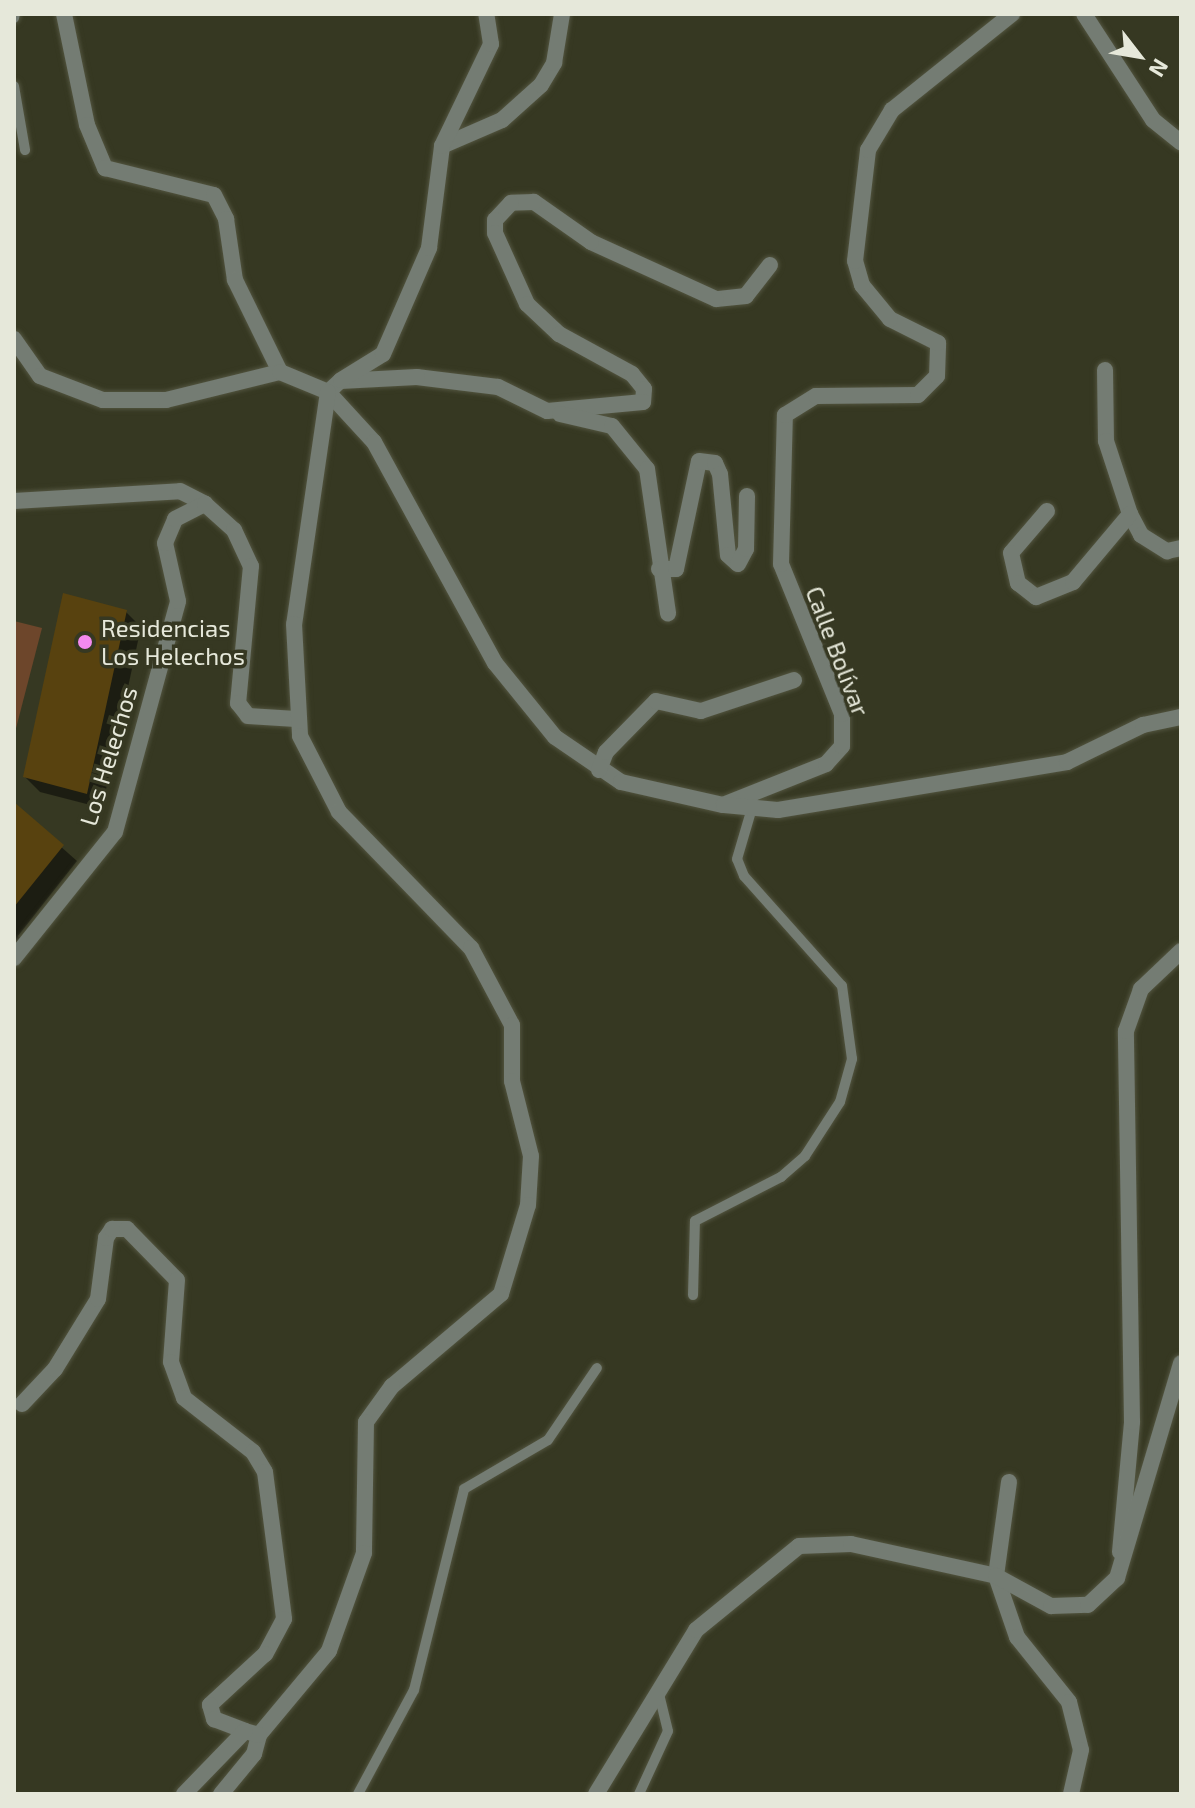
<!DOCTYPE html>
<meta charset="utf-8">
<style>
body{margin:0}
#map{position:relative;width:1195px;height:1808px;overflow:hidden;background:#363822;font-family:"Exo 2",sans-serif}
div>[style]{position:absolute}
.green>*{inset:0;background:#6d462b}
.shadow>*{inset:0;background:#0007}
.building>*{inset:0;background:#58420f}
.roads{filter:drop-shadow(0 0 2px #52543f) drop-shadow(0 0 2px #52543f)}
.service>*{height:10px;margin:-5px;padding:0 5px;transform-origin:5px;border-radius:5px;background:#747c73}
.minor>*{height:16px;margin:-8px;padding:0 8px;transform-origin:8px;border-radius:8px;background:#747c73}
.tertiary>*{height:16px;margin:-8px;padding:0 8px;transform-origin:8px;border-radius:8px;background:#747c73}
.dots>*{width:22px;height:22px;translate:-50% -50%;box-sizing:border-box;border:4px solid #363822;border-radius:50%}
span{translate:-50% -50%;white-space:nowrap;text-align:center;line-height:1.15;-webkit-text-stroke:7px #363822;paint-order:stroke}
.poi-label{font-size:24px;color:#e6e8da}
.left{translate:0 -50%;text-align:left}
.street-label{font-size:24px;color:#e6e8da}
.frame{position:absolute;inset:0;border:16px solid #e6e8da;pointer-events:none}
.north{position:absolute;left:1099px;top:16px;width:80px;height:80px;-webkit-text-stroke:6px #363822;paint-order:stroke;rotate:121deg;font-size:22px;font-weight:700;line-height:32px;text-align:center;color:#e6e8da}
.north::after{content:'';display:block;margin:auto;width:28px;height:36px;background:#e6e8da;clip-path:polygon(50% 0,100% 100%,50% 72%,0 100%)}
</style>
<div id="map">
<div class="green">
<i style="clip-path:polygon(14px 621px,42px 628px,14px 736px)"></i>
</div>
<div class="shadow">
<i style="clip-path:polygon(126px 612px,141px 627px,102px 808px,40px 792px,25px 777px)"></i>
<i style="clip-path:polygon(14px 805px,77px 861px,18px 936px,26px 944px,14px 959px)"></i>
</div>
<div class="building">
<i style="clip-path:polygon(63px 593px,127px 610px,87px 794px,23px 777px)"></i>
<i style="clip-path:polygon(14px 802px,64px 845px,14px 907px)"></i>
</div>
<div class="roads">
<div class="service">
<i style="left:14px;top:18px;width:4px;rotate:-76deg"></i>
<i style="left:14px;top:86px;width:65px;rotate:80.2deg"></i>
<i style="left:693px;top:1295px;width:74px;rotate:-88.5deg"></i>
<i style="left:695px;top:1221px;width:97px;rotate:-27.1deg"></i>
<i style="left:781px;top:1177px;width:32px;rotate:-41deg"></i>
<i style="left:805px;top:1156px;width:64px;rotate:-57.1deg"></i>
<i style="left:840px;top:1102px;width:45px;rotate:-74.4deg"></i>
<i style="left:852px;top:1059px;width:74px;rotate:-97.8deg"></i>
<i style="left:842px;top:986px;width:147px;rotate:-131.7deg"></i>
<i style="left:744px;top:876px;width:18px;rotate:-112deg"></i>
<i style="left:737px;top:859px;width:53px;rotate:-73.6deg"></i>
<i style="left:358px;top:1794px;width:118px;rotate:-61.7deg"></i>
<i style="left:414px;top:1690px;width:207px;rotate:-76deg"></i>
<i style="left:464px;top:1489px;width:97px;rotate:-30.3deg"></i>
<i style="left:548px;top:1440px;width:87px;rotate:-55.8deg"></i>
<i style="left:639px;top:1794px;width:69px;rotate:-65.3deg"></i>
<i style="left:668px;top:1731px;width:42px;rotate:-103.7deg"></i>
</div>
<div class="minor">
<i style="left:64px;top:14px;width:113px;rotate:78.3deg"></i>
<i style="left:87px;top:125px;width:47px;rotate:67.3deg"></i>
<i style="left:105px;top:168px;width:112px;rotate:13.9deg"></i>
<i style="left:214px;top:195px;width:27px;rotate:63deg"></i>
<i style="left:226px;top:219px;width:62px;rotate:81.6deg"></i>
<i style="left:235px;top:280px;width:102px;rotate:63.9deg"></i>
<i style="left:1084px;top:14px;width:126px;rotate:56.9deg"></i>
<i style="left:1153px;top:120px;width:36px;rotate:39deg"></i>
<i style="left:442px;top:146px;width:65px;rotate:-23.4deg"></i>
<i style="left:502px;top:120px;width:52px;rotate:-41.9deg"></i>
<i style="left:541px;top:85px;width:26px;rotate:-59deg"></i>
<i style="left:554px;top:63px;width:50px;rotate:-80.7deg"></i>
<i style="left:770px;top:265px;width:39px;rotate:128deg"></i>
<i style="left:746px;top:296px;width:30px;rotate:174deg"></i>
<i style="left:716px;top:299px;width:137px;rotate:-155.5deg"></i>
<i style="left:591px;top:242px;width:70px;rotate:-144.9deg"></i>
<i style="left:534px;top:202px;width:23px;rotate:178deg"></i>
<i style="left:511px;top:203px;width:23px;rotate:133deg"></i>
<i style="left:495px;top:220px;width:13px;rotate:90deg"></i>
<i style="left:495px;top:233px;width:78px;rotate:65.7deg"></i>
<i style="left:527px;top:304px;width:44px;rotate:43.2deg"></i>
<i style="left:559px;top:334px;width:83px;rotate:28.7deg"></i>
<i style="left:632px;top:374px;width:19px;rotate:51deg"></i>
<i style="left:644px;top:389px;width:13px;rotate:94deg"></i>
<i style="left:643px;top:402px;width:96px;rotate:174.6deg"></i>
<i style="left:547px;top:411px;width:55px;rotate:-153.9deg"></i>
<i style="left:498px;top:387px;width:82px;rotate:-173deg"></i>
<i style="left:417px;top:377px;width:77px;rotate:177deg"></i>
<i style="left:340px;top:381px;width:16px;rotate:137deg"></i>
<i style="left:328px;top:392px;width:68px;rotate:47.4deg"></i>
<i style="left:374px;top:442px;width:252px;rotate:61.3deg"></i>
<i style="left:495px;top:663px;width:95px;rotate:51deg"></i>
<i style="left:555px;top:737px;width:80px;rotate:34.3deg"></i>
<i style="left:621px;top:782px;width:105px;rotate:12.7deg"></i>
<i style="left:723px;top:805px;width:111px;rotate:-21.7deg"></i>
<i style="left:826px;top:764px;width:24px;rotate:-48deg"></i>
<i style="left:842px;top:746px;width:32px;rotate:-90deg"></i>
<i style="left:842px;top:714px;width:162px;rotate:-112.1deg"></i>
<i style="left:781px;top:564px;width:149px;rotate:-88.5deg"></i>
<i style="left:785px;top:415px;width:36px;rotate:-32deg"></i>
<i style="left:816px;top:396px;width:102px;rotate:-0.6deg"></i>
<i style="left:918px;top:395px;width:27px;rotate:-45deg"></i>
<i style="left:937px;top:376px;width:33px;rotate:-88deg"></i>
<i style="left:938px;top:343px;width:54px;rotate:-153.4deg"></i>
<i style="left:890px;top:319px;width:44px;rotate:-129.5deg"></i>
<i style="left:862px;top:285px;width:25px;rotate:-106deg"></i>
<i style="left:855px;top:261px;width:112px;rotate:-83.3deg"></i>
<i style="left:868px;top:150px;width:47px;rotate:-59deg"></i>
<i style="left:892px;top:110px;width:154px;rotate:-38.7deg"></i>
<i style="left:1105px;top:370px;width:71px;rotate:89.2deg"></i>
<i style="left:1106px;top:441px;width:77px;rotate:71.8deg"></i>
<i style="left:1130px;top:514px;width:24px;rotate:62deg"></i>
<i style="left:1141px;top:535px;width:31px;rotate:32deg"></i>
<i style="left:1167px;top:551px;width:14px;rotate:-12deg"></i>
<i style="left:341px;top:380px;width:49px;rotate:-31.8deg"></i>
<i style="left:383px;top:354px;width:116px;rotate:-66.5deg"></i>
<i style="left:429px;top:248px;width:103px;rotate:-82.7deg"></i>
<i style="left:442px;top:146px;width:113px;rotate:-64.3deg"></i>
<i style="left:491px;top:44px;width:30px;rotate:-99deg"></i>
<i style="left:560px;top:414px;width:53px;rotate:13deg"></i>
<i style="left:612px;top:426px;width:55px;rotate:50.9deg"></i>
<i style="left:647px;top:469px;width:146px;rotate:81.7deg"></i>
<i style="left:14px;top:501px;width:166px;rotate:-3.4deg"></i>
<i style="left:180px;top:491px;width:28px;rotate:27deg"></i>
<i style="left:1047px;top:511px;width:55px;rotate:130.6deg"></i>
<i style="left:1011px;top:553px;width:31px;rotate:77deg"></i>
<i style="left:1018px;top:583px;width:23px;rotate:38deg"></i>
<i style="left:1036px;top:597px;width:40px;rotate:-22deg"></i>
<i style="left:1073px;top:582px;width:89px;rotate:-50deg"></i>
<i style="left:659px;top:569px;width:17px"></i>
<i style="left:676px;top:569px;width:110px;rotate:-78deg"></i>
<i style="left:699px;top:461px;width:16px;rotate:7deg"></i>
<i style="left:715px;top:463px;width:12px;rotate:66deg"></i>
<i style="left:720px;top:474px;width:81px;rotate:84.4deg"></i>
<i style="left:728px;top:555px;width:13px;rotate:42deg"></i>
<i style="left:738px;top:564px;width:17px;rotate:-62deg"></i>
<i style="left:746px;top:549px;width:53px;rotate:-88.9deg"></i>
<i style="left:599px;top:770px;width:19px;rotate:-69deg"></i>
<i style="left:606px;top:752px;width:71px;rotate:-45.6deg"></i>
<i style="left:656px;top:701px;width:46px;rotate:12.5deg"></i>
<i style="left:701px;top:711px;width:98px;rotate:-18.4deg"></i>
<i style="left:724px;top:805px;width:54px;rotate:5.3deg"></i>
<i style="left:778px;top:810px;width:293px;rotate:-9.4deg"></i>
<i style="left:1067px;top:762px;width:85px;rotate:-26deg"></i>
<i style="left:1143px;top:725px;width:39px;rotate:-12deg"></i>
<i style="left:14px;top:958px;width:161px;rotate:-51.3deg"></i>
<i style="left:115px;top:832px;width:239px;rotate:-74.7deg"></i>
<i style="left:178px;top:601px;width:59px;rotate:-102.6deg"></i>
<i style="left:165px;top:543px;width:26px;rotate:-67deg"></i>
<i style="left:175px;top:519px;width:34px;rotate:-27deg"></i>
<i style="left:205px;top:504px;width:39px;rotate:42deg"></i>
<i style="left:234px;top:530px;width:40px;rotate:65deg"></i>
<i style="left:251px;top:566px;width:138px;rotate:95.4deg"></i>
<i style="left:238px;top:703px;width:16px;rotate:52deg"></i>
<i style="left:248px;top:716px;width:48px;rotate:3.6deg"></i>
<i style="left:22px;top:1404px;width:48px;rotate:-46.7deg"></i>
<i style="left:55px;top:1369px;width:82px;rotate:-58.4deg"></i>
<i style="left:98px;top:1299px;width:62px;rotate:-82.5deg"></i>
<i style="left:106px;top:1238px;width:11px;rotate:-56deg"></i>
<i style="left:112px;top:1229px;width:15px"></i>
<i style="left:127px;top:1229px;width:71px;rotate:45.6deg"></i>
<i style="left:177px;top:1280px;width:82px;rotate:94.2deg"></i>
<i style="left:171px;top:1362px;width:38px;rotate:70deg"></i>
<i style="left:184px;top:1398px;width:88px;rotate:38deg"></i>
<i style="left:253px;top:1452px;width:23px;rotate:59deg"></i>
<i style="left:265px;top:1472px;width:148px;rotate:82.6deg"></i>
<i style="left:284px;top:1619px;width:40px;rotate:118deg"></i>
<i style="left:265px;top:1654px;width:75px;rotate:137.2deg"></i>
<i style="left:210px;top:1705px;width:15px;rotate:74deg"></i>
<i style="left:214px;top:1719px;width:33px;rotate:21deg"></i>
<i style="left:1009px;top:1482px;width:95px;rotate:97.9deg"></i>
<i style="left:996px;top:1576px;width:65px;rotate:71deg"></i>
<i style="left:1017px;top:1637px;width:83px;rotate:51.3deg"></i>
<i style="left:1069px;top:1702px;width:49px;rotate:76deg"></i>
<i style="left:1081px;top:1750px;width:45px;rotate:102.8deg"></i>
<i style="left:1120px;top:1552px;width:131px;rotate:-84.7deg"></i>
<i style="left:1132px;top:1422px;width:391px;rotate:-90.9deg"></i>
<i style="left:1126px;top:1031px;width:45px;rotate:-70.3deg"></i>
<i style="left:1141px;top:989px;width:55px;rotate:-43.5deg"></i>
<i style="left:221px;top:1794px;width:52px;rotate:-50.5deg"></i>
<i style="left:254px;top:1754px;width:20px;rotate:-75deg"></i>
<i style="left:596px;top:1794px;width:192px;rotate:-58.6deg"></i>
<i style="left:696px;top:1630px;width:133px;rotate:-39.2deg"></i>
<i style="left:799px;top:1546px;width:52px;rotate:-2.2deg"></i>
<i style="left:851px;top:1544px;width:148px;rotate:12.4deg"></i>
<i style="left:996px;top:1576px;width:63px;rotate:28.6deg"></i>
<i style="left:1051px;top:1606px;width:37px;rotate:-2deg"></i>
<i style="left:1088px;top:1605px;width:40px;rotate:-43deg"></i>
<i style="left:1117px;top:1578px;width:224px;rotate:-73.4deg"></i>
</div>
<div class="tertiary">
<i style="left:14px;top:339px;width:45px;rotate:54.9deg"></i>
<i style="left:40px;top:376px;width:67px;rotate:20.9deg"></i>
<i style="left:103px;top:400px;width:63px"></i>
<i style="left:166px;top:400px;width:117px;rotate:-13.8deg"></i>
<i style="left:280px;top:372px;width:52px;rotate:22.6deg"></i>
<i style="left:328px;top:392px;width:234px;rotate:98.3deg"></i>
<i style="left:294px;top:624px;width:112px;rotate:86.9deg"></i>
<i style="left:300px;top:736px;width:85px;rotate:62.8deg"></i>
<i style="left:339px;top:812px;width:190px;rotate:45.9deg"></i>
<i style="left:471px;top:948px;width:87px;rotate:62deg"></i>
<i style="left:512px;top:1025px;width:56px;rotate:90deg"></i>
<i style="left:512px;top:1081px;width:77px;rotate:75.8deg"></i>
<i style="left:531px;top:1156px;width:49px;rotate:93.5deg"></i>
<i style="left:528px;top:1205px;width:93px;rotate:106.9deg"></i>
<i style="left:501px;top:1294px;width:143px;rotate:139.8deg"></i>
<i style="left:392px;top:1386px;width:44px;rotate:125.8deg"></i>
<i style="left:366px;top:1422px;width:131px;rotate:90.9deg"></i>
<i style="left:364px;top:1553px;width:104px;rotate:109.7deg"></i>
<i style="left:329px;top:1651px;width:109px;rotate:129.8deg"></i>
<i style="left:259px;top:1735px;width:15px;rotate:-164deg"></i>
<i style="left:245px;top:1731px;width:88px;rotate:134.1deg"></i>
</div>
</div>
<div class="dots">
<i style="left:85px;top:642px;background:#f489ef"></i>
</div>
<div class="poi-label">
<span class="left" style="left:101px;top:642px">Residencias<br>Los Helechos</span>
</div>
<div class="street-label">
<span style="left:838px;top:651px;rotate:69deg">Calle Bolívar</span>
<span style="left:108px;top:756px;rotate:-73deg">Los Helechos</span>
</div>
<div class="frame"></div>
<div class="north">N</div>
</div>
